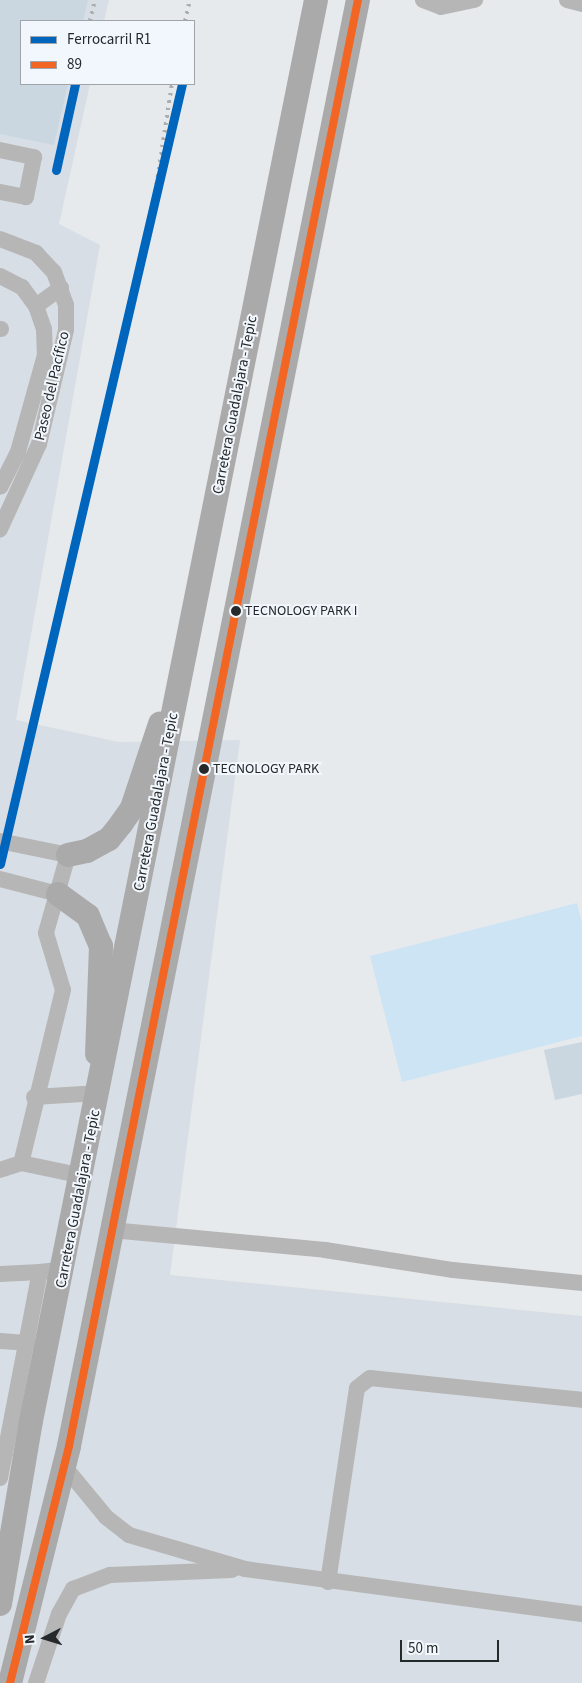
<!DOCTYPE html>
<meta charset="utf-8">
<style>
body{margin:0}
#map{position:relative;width:582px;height:1683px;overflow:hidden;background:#e7eaec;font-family:"Source Sans 3",sans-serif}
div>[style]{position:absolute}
.built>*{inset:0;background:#d7dee5}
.green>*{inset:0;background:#cde4f5}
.building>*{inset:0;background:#cad7e0}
.minor>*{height:16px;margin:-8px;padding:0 8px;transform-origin:8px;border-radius:8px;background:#b7b6b6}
.highway>*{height:24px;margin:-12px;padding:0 12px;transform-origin:12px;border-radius:12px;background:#abaaab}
.rail>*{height:4px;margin-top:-2px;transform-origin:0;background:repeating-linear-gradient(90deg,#acadad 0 2.5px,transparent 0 7.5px)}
.bus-1>*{height:8px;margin:-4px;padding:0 4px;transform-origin:4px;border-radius:4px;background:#f26522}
.rail-1>*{height:9px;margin:-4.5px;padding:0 4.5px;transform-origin:4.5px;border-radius:4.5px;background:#0065bd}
.dots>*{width:14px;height:14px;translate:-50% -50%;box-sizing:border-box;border:2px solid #f1f7fd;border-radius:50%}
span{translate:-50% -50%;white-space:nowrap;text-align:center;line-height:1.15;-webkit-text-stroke:4px #f1f7fd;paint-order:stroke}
.bus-label{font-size:14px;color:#26292b}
.left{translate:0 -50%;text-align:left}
.street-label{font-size:15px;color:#26292b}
.legend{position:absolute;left:20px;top:20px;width:175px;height:65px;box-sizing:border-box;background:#f1f7fd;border:1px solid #a0a5a9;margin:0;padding:6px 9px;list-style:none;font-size:15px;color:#26292b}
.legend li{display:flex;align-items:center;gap:10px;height:25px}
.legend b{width:25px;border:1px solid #a0a5a9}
.north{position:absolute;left:20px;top:1613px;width:50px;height:50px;-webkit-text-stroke:4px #f1f7fd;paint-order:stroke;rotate:265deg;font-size:14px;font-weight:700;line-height:20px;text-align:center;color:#26292b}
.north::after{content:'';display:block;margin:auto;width:18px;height:22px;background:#26292b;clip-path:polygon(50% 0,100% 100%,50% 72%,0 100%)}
.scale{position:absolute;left:400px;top:1640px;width:99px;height:22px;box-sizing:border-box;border:2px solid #26292b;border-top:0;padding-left:6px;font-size:15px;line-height:18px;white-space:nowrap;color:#26292b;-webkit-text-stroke:4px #f1f7fd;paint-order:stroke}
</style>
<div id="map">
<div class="built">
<i style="clip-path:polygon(0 0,109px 0,104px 21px,21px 21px,21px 84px,90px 84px,59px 224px,100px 245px,16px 720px,119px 742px,240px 740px,170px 1275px,582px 1316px,582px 1683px,0 1683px)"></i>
</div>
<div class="green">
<i style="clip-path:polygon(577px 903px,582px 923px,582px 1036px,402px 1082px,370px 956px)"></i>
</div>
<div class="building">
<i style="clip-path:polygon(0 0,88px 0,83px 21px,21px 21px,21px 84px,68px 84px,54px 145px,0 134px)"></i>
<i style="clip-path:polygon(582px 1042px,582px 1094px,555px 1100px,544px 1050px)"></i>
</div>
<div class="minor">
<i style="left:423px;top:0;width:19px;rotate:21deg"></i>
<i style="left:441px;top:7px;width:35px;rotate:-12deg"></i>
<i style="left:567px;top:0;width:16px;rotate:15deg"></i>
<i style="left:0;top:150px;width:35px;rotate:12deg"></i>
<i style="left:34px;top:157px;width:41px;rotate:101.3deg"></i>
<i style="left:26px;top:197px;width:26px;rotate:-169deg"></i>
<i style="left:0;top:239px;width:39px;rotate:21deg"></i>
<i style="left:36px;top:253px;width:26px;rotate:47deg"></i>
<i style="left:54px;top:272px;width:35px;rotate:70deg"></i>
<i style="left:66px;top:305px;width:25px;rotate:90deg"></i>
<i style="left:66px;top:330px;width:117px;rotate:103.3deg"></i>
<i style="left:39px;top:444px;width:94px;rotate:114.6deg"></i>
<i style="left:0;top:276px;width:25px;rotate:27deg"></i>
<i style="left:22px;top:287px;width:24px;rotate:54deg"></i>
<i style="left:36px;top:306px;width:24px;rotate:71deg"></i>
<i style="left:44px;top:329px;width:26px;rotate:88deg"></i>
<i style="left:45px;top:355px;width:101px;rotate:105.6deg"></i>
<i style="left:18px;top:452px;width:39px;rotate:117deg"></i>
<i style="left:36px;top:306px;width:31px;rotate:-36deg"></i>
<i style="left:0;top:329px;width:1px"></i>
<i style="left:0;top:841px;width:69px;rotate:11.6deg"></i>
<i style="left:68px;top:855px;width:81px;rotate:105.8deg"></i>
<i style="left:46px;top:933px;width:59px;rotate:73.4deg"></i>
<i style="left:63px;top:990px;width:178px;rotate:103.6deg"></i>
<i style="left:21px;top:1163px;width:63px;rotate:11.8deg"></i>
<i style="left:0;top:879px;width:60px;rotate:14.5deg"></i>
<i style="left:34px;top:1097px;width:65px;rotate:-3.5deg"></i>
<i style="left:0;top:1170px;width:22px;rotate:-18deg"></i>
<i style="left:111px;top:1230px;width:215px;rotate:5.3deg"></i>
<i style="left:325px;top:1250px;width:130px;rotate:8.9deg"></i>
<i style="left:453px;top:1270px;width:130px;rotate:5.8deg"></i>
<i style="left:0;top:1274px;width:40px;rotate:-2.9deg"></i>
<i style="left:0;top:1341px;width:27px;rotate:4deg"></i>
<i style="left:0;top:1453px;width:5px"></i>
<i style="left:5px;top:1453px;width:184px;rotate:-79.1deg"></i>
<i style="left:40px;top:1272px;width:24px;rotate:-7deg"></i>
<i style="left:64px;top:1466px;width:66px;rotate:50.5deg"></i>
<i style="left:106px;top:1517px;width:29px;rotate:38deg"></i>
<i style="left:129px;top:1535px;width:121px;rotate:16.3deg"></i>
<i style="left:245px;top:1569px;width:340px;rotate:7.6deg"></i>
<i style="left:0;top:1478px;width:25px;rotate:-79deg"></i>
<i style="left:328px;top:1582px;width:196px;rotate:-81.5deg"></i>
<i style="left:357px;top:1388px;width:16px;rotate:-38deg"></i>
<i style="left:370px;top:1378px;width:213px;rotate:5.9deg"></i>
<i style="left:36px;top:1683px;width:73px;rotate:-71.6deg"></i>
<i style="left:59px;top:1614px;width:29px;rotate:-61deg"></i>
<i style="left:73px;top:1589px;width:40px;rotate:-21deg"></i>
<i style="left:110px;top:1575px;width:122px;rotate:-2.3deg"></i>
</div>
<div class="highway">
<i style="left:68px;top:855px;width:19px;rotate:-12deg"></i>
<i style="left:87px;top:851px;width:25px;rotate:-29deg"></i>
<i style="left:109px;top:839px;width:19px;rotate:-51deg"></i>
<i style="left:121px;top:824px;width:19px;rotate:-55deg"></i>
<i style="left:132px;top:808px;width:89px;rotate:-71.6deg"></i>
<i style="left:58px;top:894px;width:37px;rotate:36deg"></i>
<i style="left:88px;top:916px;width:33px;rotate:67deg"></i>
<i style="left:101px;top:946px;width:108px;rotate:92.1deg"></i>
<i style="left:0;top:1604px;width:186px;rotate:-80.4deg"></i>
<i style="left:31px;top:1421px;width:1449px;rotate:-78.66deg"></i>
<i style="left:10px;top:1683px;width:244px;rotate:-76deg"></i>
<i style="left:69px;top:1446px;width:1475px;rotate:-78.7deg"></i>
</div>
<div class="rail">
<i style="left:90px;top:21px;width:22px;rotate:-77deg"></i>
<i style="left:185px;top:21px;width:22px;rotate:-77deg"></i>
<i style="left:56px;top:170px;width:88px;rotate:-77.5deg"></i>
<i style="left:152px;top:214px;width:132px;rotate:-81.3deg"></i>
</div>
<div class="bus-1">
<i style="left:10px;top:1683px;width:244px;rotate:-76deg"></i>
<i style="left:69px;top:1446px;width:1475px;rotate:-78.7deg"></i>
</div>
<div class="rail-1">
<i style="left:56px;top:170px;width:88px;rotate:-77.5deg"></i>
<i style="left:0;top:864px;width:801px;rotate:-76.87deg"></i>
</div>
<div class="dots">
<i style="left:236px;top:611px;background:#26292b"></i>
<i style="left:204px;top:769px;background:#26292b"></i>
</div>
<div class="bus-label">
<span class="left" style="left:245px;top:611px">TECNOLOGY PARK I</span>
<span class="left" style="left:213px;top:769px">TECNOLOGY PARK</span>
</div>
<div class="street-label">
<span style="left:52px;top:386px;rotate:-77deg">Paseo del Pacífico</span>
<span style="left:235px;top:405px;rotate:-79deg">Carretera Guadalajara - Tepic</span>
<span style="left:156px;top:802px;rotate:-79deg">Carretera Guadalajara - Tepic</span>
<span style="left:78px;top:1199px;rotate:-79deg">Carretera Guadalajara - Tepic</span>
</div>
<ul class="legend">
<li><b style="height:6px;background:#0065bd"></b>Ferrocarril R1</li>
<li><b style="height:6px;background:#f26522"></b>89</li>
</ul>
<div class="north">N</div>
<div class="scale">50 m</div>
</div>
